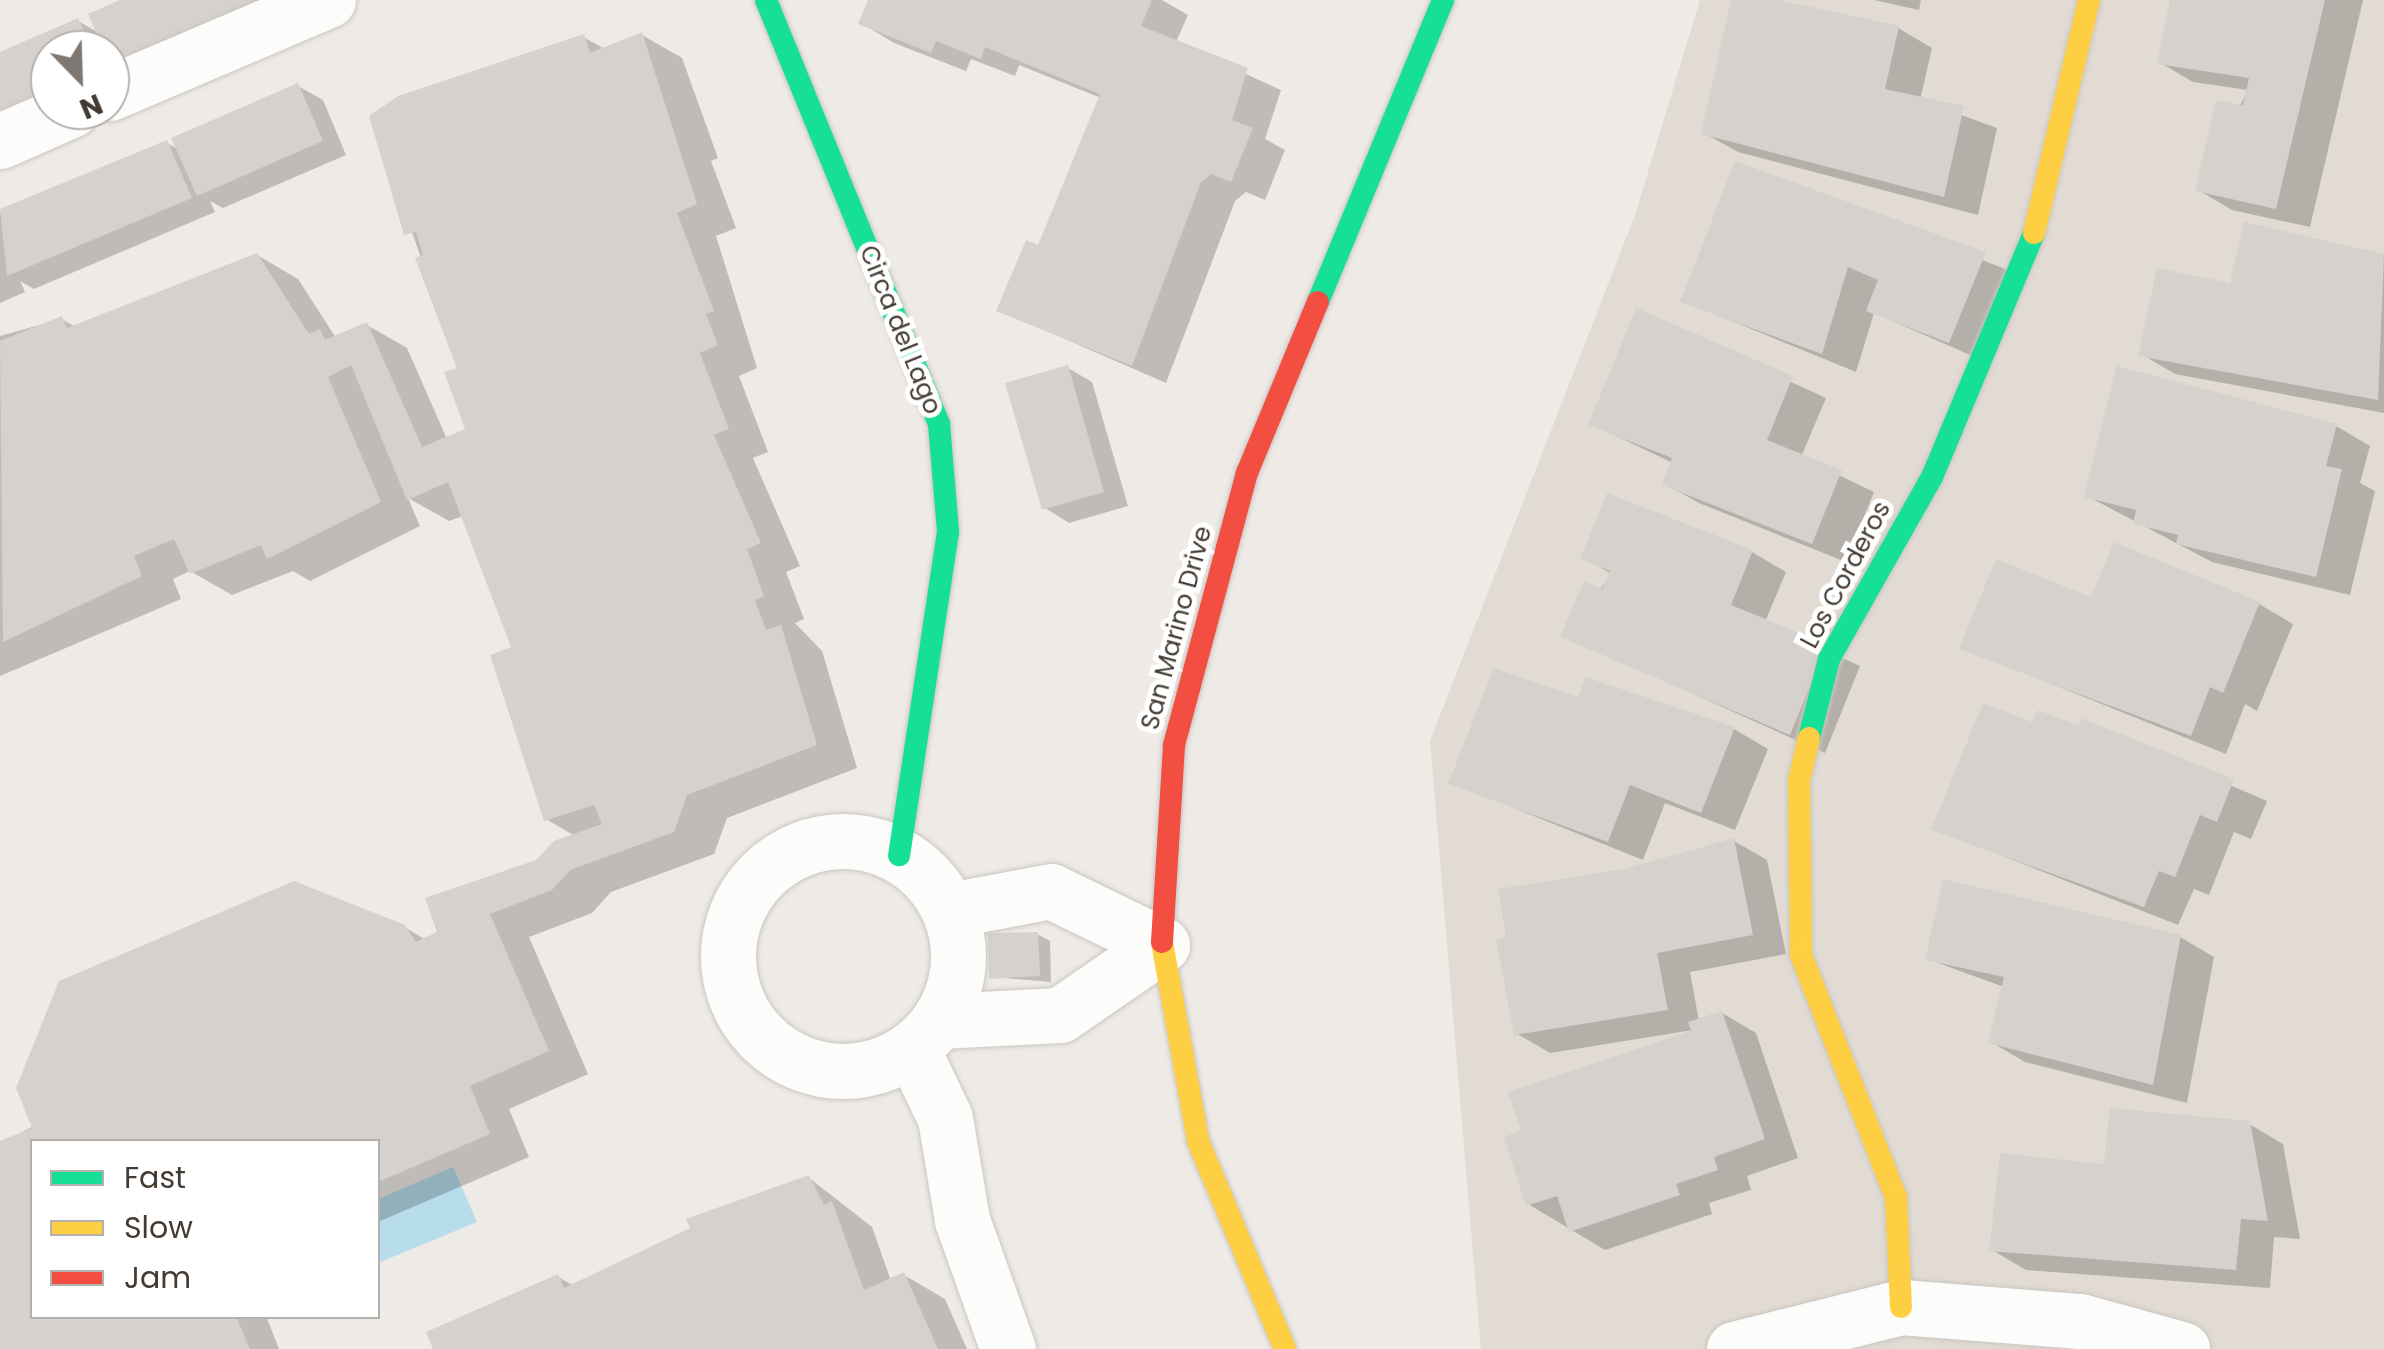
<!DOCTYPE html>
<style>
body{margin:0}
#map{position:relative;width:2384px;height:1349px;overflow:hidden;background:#eeeae6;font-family:Poppins,sans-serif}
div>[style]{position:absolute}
.residential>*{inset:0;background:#e2dbd3}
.water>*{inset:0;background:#b7ddec}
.shadow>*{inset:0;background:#0003}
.building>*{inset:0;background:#d6d1cd}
.roads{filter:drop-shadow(0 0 2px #cac6c2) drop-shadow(0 0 2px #cac6c2)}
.street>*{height:55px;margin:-27.5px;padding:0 27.5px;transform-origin:27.5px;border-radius:27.5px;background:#fcfcfb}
.street>.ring{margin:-27.5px;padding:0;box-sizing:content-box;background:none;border:55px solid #fcfcfb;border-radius:50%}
.fast>*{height:22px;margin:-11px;padding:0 11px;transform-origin:11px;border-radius:11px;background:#16e098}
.slow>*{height:22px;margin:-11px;padding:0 11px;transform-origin:11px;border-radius:11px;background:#ffcf43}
.jam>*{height:22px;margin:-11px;padding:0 11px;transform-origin:11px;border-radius:11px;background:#f24e42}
span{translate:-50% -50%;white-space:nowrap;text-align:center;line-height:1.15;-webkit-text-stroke:10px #fff;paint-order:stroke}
.street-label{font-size:25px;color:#433b33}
.legend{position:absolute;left:30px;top:1139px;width:350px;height:180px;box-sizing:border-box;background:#fff;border:2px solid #b4b1ad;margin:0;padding:12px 18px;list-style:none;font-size:30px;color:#433b33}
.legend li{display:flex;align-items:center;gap:20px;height:50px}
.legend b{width:50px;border:2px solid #b4b1ad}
.north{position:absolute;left:30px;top:30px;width:100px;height:100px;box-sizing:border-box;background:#fff;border:2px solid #b4b1ad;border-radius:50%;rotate:157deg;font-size:28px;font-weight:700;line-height:40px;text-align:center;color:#433b33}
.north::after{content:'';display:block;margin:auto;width:35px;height:45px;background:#7f7872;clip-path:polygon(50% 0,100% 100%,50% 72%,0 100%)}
</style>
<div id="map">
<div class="residential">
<i style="clip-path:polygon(1700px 0,2384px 0,2384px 1349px,1481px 1349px,1430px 741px,1635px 215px)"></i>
</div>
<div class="water">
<i style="clip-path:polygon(453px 1167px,477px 1222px,378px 1263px,378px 1199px)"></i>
</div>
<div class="shadow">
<i style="clip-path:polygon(126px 0,110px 50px,0 55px,78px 21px,99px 33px)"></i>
<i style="clip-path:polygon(871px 0,1162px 0,1188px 15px,1176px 42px,1281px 90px,1265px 139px,1285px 150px,1265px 200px,1246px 192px,1235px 201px,1166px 383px,999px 310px,1039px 248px,1101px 98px,1019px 65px,1015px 76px,971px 59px,966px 71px,894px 43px,861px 23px)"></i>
<i style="clip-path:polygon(1733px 0,1898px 28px,1932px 48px,1920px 100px,1997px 128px,1978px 215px,1738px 152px,1704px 133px)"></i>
<i style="clip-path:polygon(1874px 0,1921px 0,1919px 10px)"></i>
<i style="clip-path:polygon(2173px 0,2363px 0,2310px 227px,2232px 210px,2198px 190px,2248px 90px,2193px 82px,2159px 62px)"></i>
<i style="clip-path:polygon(642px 35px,682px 58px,718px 158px,711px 161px,736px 228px,716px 236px,757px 368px,739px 376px,768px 452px,753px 458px,800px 566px,786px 572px,804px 619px,795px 623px,822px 651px,857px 768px,727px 818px,714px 854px,611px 892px,592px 913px,529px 937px,588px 1074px,509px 1109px,529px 1157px,378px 1222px,378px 1142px,32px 1142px,32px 1316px,266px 1316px,279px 1349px,0 1349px,0 1144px,404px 927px,426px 940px,575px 836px,546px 819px,514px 649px,463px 516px,449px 521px,408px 498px,420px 526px,310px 581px,293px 571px,232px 595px,190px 571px,173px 579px,181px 599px,0 676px,0 336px,61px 319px,76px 327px,257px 255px,298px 279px,336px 338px,367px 325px,407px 348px,447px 439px,468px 430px,460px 370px,372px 117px,583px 37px,605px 49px)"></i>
<i style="clip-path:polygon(298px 86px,323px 100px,346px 155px,223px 208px,210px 201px,215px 212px,34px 289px,20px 281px,25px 292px,0 303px,0 212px,167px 143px,179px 150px)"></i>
<i style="clip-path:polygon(1737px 164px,2018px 274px,1984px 361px,1874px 313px,1856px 372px,1683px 301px)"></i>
<i style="clip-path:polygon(2246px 225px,2384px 256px,2384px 413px,2175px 374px,2141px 354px,2232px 286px)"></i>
<i style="clip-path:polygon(1638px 312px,1826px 398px,1801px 457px,1874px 492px,1846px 562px,1699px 503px,1665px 484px,1673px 463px,1591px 424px)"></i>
<i style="clip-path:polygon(1068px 368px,1092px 382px,1128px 506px,1069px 523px,1045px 508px)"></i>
<i style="clip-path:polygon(2336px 426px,2370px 446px,2360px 483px,2375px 491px,2350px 595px,2212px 562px,2087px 496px)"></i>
<i style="clip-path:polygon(1752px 552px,1786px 572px,1765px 622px,1860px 666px,1825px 753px,1564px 636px,1612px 574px,1583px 558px)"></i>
<i style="clip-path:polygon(2092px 600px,2259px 604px,2293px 624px,2257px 711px,2245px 704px,2226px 754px,1962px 648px)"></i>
<i style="clip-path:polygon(2083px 722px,2267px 801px,2251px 839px,2234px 832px,2209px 895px,2194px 889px,2178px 925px,1934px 829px,2034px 726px,2080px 730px)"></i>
<i style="clip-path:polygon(1734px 729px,1768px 749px,1735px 830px,1665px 803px,1643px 860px,1452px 783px)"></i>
<i style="clip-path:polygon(1734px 841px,1767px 860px,1786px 954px,1690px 972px,1699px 1021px,1722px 1013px,1756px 1033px,1798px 1158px,1747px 1176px,1751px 1190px,1709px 1203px,1712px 1214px,1605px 1250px,1528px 1204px,1525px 1132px,1693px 1030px,1550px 1053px,1516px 1033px,1624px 872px)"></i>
<i style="clip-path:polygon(1037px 934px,1050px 941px,1051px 982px,992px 977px)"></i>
<i style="clip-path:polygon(2180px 937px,2214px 957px,2187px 1103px,2025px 1062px,1991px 1042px,2004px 987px,1927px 959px)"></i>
<i style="clip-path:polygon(2249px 1124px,2283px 1144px,2300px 1239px,2274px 1237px,2270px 1288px,2026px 1270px,1992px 1250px,2106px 1166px)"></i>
<i style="clip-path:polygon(808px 1177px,872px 1227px,891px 1281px,904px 1275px,945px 1299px,967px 1349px,436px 1349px,558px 1277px,574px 1286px)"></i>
</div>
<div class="building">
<i style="clip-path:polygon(120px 0,272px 0,110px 64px,88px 14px)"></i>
<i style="clip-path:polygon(868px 0,1152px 0,1141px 26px,1248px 68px,1232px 120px,1253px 128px,1231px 182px,1211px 174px,1201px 182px,1132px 366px,996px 311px,1026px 240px,1038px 245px,1100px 94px,985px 47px,981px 59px,936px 41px,931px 53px,858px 24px)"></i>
<i style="clip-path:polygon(1731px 0,1779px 0,1899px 26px,1885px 89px,1964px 106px,1944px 197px,1701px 134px)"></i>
<i style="clip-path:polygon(2170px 0,2325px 0,2276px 209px,2195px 191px,2216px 100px,2243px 105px,2249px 78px,2157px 64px)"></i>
<i style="clip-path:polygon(78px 18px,92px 50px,50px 50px,50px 99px,0 121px,0 52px)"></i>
<i style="clip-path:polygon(642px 32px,697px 204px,677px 213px,714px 311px,706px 314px,718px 345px,700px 353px,729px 429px,714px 435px,761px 543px,747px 549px,764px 596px,755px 600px,766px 630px,781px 625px,817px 745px,687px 795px,674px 832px,570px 870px,552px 890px,490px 914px,549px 1051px,470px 1086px,490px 1134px,378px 1182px,378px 1142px,32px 1142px,32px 1316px,236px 1316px,250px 1349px,0 1349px,0 1141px,32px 1128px,16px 1088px,59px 981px,294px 881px,405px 925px,416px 942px,437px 932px,425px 898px,536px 860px,554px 841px,602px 824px,594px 805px,544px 821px,490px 655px,511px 647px,448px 482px,407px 500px,351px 365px,328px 377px,381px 502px,267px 559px,261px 545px,190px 574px,174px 539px,134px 556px,142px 576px,3px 642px,0 341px,62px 316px,67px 328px,257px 253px,309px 334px,320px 329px,325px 340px,367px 322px,422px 447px,465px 429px,444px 372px,457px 368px,415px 258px,423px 255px,416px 232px,404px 235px,369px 116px,398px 96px,584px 34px,590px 53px)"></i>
<i style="clip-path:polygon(298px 83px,323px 141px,197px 196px,171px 138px)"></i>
<i style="clip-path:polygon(167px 140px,192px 198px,7px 276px,0 209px)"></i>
<i style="clip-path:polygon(1735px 161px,1986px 252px,1949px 343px,1866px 311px,1878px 280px,1848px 267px,1822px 354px,1680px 302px)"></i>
<i style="clip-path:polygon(2244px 222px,2384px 254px,2378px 400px,2138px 356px,2157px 268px,2230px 283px)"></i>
<i style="clip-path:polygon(1636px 308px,1793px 376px,1767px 440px,1842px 470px,1812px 544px,1662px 485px,1672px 458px,1588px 425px)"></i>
<i style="clip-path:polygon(1068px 365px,1104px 492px,1042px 510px,1005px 383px)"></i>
<i style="clip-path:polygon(2117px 366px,2337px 424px,2326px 466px,2342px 469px,2316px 577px,2176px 544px,2178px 535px,2133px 524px,2136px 510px,2084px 497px)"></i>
<i style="clip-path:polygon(1607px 493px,1753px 550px,1731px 605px,1827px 644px,1790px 735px,1560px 637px,1584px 581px,1602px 589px,1610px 571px,1580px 559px)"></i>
<i style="clip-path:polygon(2114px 542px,2260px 602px,2223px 693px,2210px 687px,2191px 736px,1959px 649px,1996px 559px,2091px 597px)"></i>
<i style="clip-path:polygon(1494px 668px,1578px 697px,1585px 677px,1735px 727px,1701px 813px,1630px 785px,1608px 842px,1448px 784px)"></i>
<i style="clip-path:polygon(1983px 703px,2032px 722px,2038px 710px,2079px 726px,2081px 718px,2234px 779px,2217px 822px,2200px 815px,2175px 877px,2159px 871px,2144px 907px,1931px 830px)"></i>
<i style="clip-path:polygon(1734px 838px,1753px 935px,1657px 953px,1668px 1010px,1514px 1035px,1496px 940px,1506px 937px,1498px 889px,1624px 869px)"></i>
<i style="clip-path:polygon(1943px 879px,2181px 935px,2153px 1085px,1988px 1043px,2004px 977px,1925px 960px)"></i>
<i style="clip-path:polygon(1038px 932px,1040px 976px,989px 979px,988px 933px)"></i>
<i style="clip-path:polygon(1722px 1011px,1765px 1139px,1714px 1157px,1718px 1170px,1676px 1184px,1680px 1195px,1569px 1232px,1557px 1196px,1526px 1206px,1504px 1137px,1521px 1131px,1508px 1092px,1691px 1031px,1688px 1022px)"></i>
<i style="clip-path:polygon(2110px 1108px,2250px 1121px,2268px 1221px,2241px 1219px,2236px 1270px,1989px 1251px,2000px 1153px,2104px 1164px)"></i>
<i style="clip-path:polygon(809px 1175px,824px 1205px,832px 1201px,864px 1290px,904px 1272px,938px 1349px,433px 1349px,426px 1332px,558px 1274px,564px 1288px,690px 1228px,686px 1219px)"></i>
</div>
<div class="roads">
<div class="street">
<i style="left:110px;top:93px;width:237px;rotate:-23.1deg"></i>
<i style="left:0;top:141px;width:77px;rotate:-23.6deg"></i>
<i class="ring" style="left:728px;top:841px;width:175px;height:175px"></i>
<i style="left:939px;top:1021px;width:121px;rotate:-2.8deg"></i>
<i style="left:1060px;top:1015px;width:124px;rotate:-34.5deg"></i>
<i style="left:1162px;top:945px;width:123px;rotate:-154.1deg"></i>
<i style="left:1051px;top:891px;width:103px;rotate:169.3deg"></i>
<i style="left:912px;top:1049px;width:76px;rotate:64.4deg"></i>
<i style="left:945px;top:1118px;width:103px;rotate:80.5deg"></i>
<i style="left:962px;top:1220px;width:137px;rotate:70.4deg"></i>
<i style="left:1734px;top:1349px;width:172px;rotate:-14.1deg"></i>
<i style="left:1901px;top:1307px;width:180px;rotate:4.5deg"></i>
<i style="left:2080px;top:1321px;width:106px;rotate:15.4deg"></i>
</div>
<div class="fast">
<i style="left:766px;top:0;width:458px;rotate:67.8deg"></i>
<i style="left:939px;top:424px;width:108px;rotate:85.2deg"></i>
<i style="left:948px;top:532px;width:327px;rotate:98.6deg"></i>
<i style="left:1318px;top:302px;width:327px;rotate:-67.5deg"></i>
<i style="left:1809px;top:738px;width:81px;rotate:-75.8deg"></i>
<i style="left:1829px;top:659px;width:209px;rotate:-60.5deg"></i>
<i style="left:1932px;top:477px;width:264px;rotate:-67.3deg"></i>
</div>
<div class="slow">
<i style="left:2034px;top:233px;width:239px;rotate:-76.7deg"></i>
<i style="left:1809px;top:738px;width:43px;rotate:103.4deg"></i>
<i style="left:1799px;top:780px;width:175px;rotate:89.3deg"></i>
<i style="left:1801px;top:955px;width:260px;rotate:68.6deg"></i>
<i style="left:1896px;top:1197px;width:110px;rotate:87.4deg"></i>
<i style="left:1162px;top:942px;width:202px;rotate:79.7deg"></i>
<i style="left:1198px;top:1141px;width:225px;rotate:67.3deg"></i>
</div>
<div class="jam">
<i style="left:1162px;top:942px;width:197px;rotate:-86.5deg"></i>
<i style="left:1174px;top:745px;width:282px;rotate:-75deg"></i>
<i style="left:1247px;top:473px;width:185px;rotate:-67.5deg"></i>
</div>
</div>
<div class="street-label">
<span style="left:900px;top:330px;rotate:68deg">Circa del Lago</span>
<span style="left:1846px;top:575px;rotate:-62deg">Los Corderos</span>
<span style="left:1177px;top:628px;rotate:-75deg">San Marino Drive</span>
</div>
<ul class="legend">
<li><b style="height:12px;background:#16e098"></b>Fast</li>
<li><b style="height:12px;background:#ffcf43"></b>Slow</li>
<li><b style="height:12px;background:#f24e42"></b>Jam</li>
</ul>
<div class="north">N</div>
</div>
